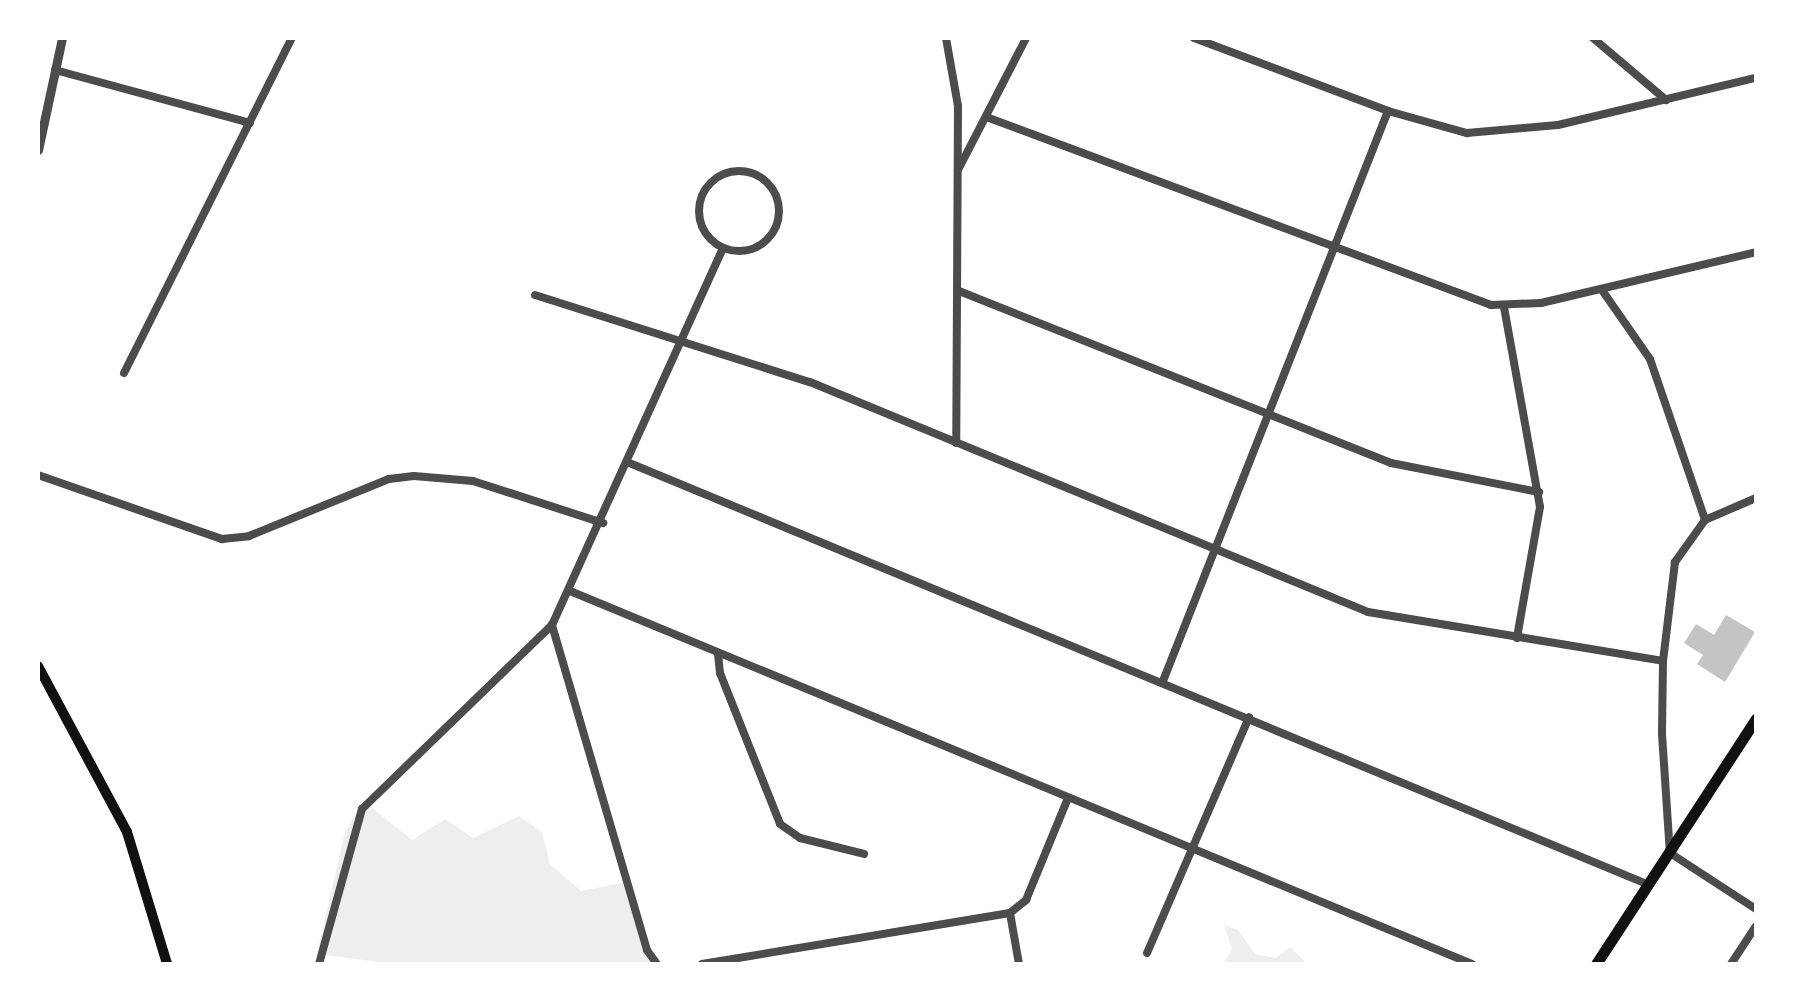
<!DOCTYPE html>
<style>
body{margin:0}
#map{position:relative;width:1794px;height:1002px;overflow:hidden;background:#fff;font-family:Helvetica,sans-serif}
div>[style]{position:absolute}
.green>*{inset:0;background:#eee}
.building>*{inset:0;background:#c4c4c4}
.minor>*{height:8px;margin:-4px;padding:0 4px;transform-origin:4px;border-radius:4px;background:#4c4c4c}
.minor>.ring{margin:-4px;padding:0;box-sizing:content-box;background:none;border:8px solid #4c4c4c;border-radius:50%}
.tertiary>*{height:9px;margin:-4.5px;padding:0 4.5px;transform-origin:4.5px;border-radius:4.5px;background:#4c4c4c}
.secondary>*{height:10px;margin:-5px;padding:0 5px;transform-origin:5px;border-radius:5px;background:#111}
.primary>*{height:11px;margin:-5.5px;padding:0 5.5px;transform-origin:5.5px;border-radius:5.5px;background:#111}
span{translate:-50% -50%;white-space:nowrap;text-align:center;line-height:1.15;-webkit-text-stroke:10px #fff;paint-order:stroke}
.frame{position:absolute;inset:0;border:40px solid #fff;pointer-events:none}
</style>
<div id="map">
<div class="green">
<i style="clip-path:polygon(364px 801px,412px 840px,445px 819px,473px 838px,519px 816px,542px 832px,550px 864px,581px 891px,623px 883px,645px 953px,659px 964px,395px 964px,317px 954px,345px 832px)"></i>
<i style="clip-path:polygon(1224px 925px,1238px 930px,1255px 954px,1276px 958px,1290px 947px,1307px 964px,1223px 964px,1232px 949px)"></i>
</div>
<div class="building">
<i style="clip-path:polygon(1726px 615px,1755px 632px,1725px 682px,1697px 664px,1703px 655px,1684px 643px,1696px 624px,1714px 635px)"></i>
</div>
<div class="minor">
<i style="left:946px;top:38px;width:69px;rotate:80deg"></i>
<i style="left:958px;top:106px;width:337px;rotate:90.3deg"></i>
<i style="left:1194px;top:38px;width:207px;rotate:20.6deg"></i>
<i style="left:1388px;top:111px;width:82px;rotate:15.6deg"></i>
<i style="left:1467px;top:133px;width:91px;rotate:-5deg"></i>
<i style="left:1558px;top:125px;width:204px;rotate:-13.4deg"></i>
<i style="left:1593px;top:38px;width:96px;rotate:40.3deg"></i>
<i style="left:55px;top:70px;width:202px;rotate:15.2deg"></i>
<i style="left:989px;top:118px;width:536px;rotate:20.43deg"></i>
<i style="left:1491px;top:305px;width:50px;rotate:-2.3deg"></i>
<i style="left:1541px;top:303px;width:221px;rotate:-13.3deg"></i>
<i style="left:958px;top:170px;width:148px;rotate:-62.7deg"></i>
<i class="ring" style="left:699px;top:171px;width:72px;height:72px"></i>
<i style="left:1602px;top:290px;width:84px;rotate:55.2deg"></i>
<i style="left:1650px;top:359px;width:170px;rotate:71.1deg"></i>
<i style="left:959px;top:291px;width:465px;rotate:21.7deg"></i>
<i style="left:1391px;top:463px;width:151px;rotate:11.1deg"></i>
<i style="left:535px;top:295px;width:288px;rotate:17.6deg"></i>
<i style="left:810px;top:382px;width:604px;rotate:22.4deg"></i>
<i style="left:1368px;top:612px;width:299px;rotate:9.4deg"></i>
<i style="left:1504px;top:307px;width:203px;rotate:79.8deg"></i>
<i style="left:1540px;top:507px;width:133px;rotate:100deg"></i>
<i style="left:124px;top:373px;width:375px;rotate:-63.4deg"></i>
<i style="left:627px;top:462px;width:1106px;rotate:22.48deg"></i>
<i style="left:38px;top:475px;width:195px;rotate:19.2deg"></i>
<i style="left:222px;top:539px;width:27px;rotate:-6deg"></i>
<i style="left:249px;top:536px;width:151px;rotate:-22.2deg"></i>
<i style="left:389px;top:479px;width:25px;rotate:-7deg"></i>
<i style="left:414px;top:476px;width:59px;rotate:4.8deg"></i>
<i style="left:473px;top:481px;width:137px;rotate:17.9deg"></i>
<i style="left:1756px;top:498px;width:56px;rotate:156.7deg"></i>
<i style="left:1705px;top:520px;width:52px;rotate:125.5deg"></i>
<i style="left:1675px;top:562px;width:100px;rotate:96.9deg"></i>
<i style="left:1663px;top:661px;width:73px;rotate:90.8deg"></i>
<i style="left:1662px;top:734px;width:119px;rotate:86.2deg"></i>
<i style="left:1670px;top:853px;width:103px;rotate:33.1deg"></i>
<i style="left:570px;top:591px;width:976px;rotate:22.47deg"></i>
<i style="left:718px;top:654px;width:19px;rotate:84deg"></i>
<i style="left:720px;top:673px;width:162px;rotate:68.3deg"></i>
<i style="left:780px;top:824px;width:24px;rotate:35deg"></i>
<i style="left:800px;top:838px;width:66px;rotate:14deg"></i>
<i style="left:1163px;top:681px;width:613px;rotate:-68.46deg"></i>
<i style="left:1010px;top:913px;width:52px;rotate:80deg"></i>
<i style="left:1147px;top:953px;width:257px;rotate:-66.6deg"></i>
<i style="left:319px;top:964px;width:161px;rotate:-74.5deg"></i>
<i style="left:362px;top:809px;width:264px;rotate:-44.1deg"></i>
<i style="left:657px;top:964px;width:17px;rotate:-126deg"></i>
<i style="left:647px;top:950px;width:339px;rotate:-106.3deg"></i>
<i style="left:552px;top:625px;width:414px;rotate:-65.6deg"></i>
<i style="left:702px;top:964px;width:312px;rotate:-9.4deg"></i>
<i style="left:1010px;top:913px;width:21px;rotate:-39deg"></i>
<i style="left:1026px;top:900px;width:110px;rotate:-67.6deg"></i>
<i style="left:1731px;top:964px;width:45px;rotate:-56.7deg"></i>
</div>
<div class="tertiary">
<i style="left:38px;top:150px;width:115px;rotate:-77.9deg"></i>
</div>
<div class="secondary">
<i style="left:38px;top:666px;width:188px;rotate:61.8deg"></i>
<i style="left:127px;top:832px;width:138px;rotate:73.1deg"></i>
</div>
<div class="primary">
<i style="left:1596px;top:964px;width:293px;rotate:-56.9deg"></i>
</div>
<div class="frame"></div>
</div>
